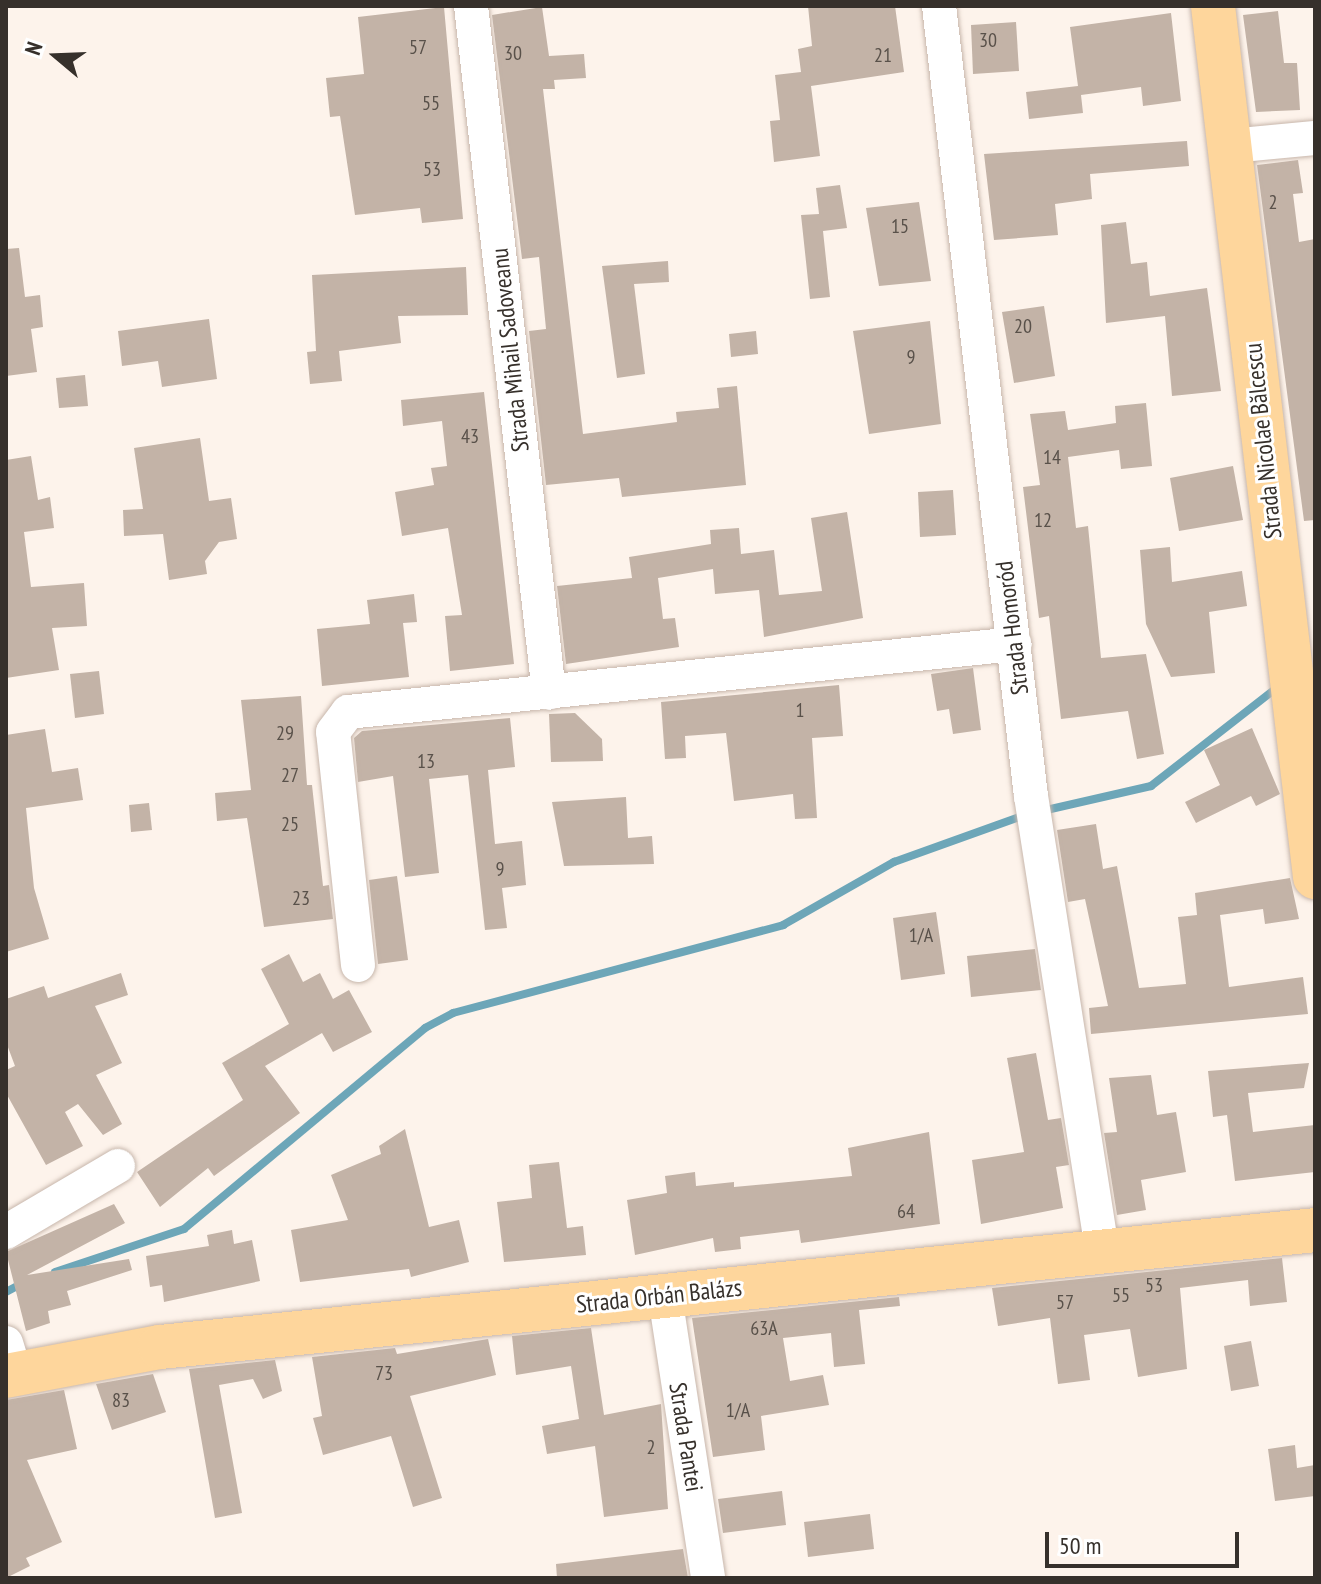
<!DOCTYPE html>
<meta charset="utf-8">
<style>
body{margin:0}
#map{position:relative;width:1321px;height:1584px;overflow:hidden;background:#fdf3eb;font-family:"PT Sans Narrow",sans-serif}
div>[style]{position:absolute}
.stream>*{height:8px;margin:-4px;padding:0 4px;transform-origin:4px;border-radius:4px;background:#6da6b8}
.building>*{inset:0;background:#c3b3a7}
.roads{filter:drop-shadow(0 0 2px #c7b6ab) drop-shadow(0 0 2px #c7b6ab)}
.minor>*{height:34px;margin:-17px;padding:0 17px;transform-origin:17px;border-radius:17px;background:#fff}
.major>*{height:44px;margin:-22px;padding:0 22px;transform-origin:22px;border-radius:22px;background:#fed69c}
span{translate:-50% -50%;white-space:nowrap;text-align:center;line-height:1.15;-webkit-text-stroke:6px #fff;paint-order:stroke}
.number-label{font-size:20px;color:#59514a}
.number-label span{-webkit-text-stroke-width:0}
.street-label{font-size:24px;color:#36302b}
.frame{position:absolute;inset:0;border:8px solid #36302b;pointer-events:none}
.north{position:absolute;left:16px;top:16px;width:80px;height:80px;-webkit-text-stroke:6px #fff;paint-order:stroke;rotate:289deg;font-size:22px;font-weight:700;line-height:32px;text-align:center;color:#36302b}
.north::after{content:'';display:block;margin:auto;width:28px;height:36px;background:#36302b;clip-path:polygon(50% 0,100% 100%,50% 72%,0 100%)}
.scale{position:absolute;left:1045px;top:1532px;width:194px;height:36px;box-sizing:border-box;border:4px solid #36302b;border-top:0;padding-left:10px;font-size:24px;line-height:28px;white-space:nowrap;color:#36302b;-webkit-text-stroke:6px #fff;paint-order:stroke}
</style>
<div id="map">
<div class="stream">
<i style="left:1042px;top:811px;width:112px;rotate:-12.9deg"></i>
<i style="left:1151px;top:786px;width:162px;rotate:-38deg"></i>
<i style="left:55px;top:1272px;width:136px;rotate:-18.4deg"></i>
<i style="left:184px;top:1229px;width:314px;rotate:-39.8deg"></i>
<i style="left:425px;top:1028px;width:32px;rotate:-28deg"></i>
<i style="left:453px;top:1013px;width:342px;rotate:-14.9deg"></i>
<i style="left:783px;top:925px;width:128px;rotate:-29.6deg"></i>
<i style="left:894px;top:862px;width:139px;rotate:-19.7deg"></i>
<i style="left:6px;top:1292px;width:19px;rotate:-28deg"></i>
</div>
<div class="building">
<i style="clip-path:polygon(808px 6px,895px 6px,904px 72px,811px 86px,820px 156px,774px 162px,770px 121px,780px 120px,775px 75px,801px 72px,798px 49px,812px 46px)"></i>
<i style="clip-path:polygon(444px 7px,463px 219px,422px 223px,420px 208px,355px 215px,340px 116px,330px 117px,326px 78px,364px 74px,358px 17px)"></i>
<i style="clip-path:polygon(542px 7px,549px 56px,584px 54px,586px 78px,554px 80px,555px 89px,543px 89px,583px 434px,677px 422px,676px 412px,719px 408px,717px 388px,737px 386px,746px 485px,622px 497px,619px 478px,546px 485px,529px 331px,546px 329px,539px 257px,522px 259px,492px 15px)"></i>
<i style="clip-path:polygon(1278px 11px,1284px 63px,1297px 63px,1300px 110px,1256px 112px,1243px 15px)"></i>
<i style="clip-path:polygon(1171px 13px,1181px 101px,1143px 106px,1141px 87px,1081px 95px,1083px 113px,1029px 119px,1026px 92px,1078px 86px,1070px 27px)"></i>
<i style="clip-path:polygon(1016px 22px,1019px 71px,973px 74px,971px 25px)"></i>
<i style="clip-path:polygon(1187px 141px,1189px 166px,1090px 174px,1092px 199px,1055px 204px,1058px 235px,994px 240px,984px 154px)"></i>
<i style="clip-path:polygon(1298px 160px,1303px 193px,1293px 194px,1299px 242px,1315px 239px,1315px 520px,1304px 521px,1257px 165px)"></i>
<i style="clip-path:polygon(840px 185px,847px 228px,823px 231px,830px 297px,810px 299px,801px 215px,819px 214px,816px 188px)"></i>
<i style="clip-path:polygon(919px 202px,931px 281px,879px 286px,866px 208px)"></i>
<i style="clip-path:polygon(1126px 222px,1131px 264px,1147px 262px,1150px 296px,1207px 288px,1221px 391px,1172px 396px,1165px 316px,1106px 323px,1101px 225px)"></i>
<i style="clip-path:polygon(19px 248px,25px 297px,40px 295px,43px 327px,31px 329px,37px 372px,6px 376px,6px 249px)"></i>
<i style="clip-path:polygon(668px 261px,669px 282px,634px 284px,645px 374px,617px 378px,602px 266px)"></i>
<i style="clip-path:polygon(466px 267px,468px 315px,398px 316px,401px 343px,339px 351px,342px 381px,310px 384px,307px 352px,316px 351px,312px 275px)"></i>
<i style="clip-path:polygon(1044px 306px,1055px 376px,1014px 383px,1002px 312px)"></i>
<i style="clip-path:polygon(209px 319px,217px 379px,162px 387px,158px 361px,122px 366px,118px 331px)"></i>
<i style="clip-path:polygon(930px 321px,941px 424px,869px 434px,853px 331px)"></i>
<i style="clip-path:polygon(756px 331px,758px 354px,731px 357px,729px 334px)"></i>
<i style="clip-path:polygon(85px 375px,88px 406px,59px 408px,56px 378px)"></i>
<i style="clip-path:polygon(484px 392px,514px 664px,450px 671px,445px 616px,462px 615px,448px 528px,402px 536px,395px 492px,434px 485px,431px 468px,447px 466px,442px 421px,403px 426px,401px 400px)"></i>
<i style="clip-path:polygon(1146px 403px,1152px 466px,1121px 469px,1119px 450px,1068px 457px,1076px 528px,1088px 526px,1101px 658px,1146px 654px,1164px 754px,1137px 759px,1128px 711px,1061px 719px,1049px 616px,1039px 618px,1023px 487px,1040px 485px,1030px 414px,1065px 411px,1068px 430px,1116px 423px,1115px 406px)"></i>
<i style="clip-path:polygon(200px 438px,209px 501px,231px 498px,237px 539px,219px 542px,205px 561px,207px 574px,169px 580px,163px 534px,124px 536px,123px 510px,143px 509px,134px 448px)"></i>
<i style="clip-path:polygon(31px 456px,38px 500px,50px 497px,54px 528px,24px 532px,31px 587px,84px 583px,87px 626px,52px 628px,59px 670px,6px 678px,6px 460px)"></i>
<i style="clip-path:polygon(1233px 466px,1243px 520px,1179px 531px,1170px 478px)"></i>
<i style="clip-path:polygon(953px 490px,956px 535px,920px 537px,918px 492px)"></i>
<i style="clip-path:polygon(847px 512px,863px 618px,764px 637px,759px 590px,715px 594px,713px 569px,658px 578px,663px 619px,675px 618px,679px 647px,566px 664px,557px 586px,632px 578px,629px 557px,711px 544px,710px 530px,739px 528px,741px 554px,774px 550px,779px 595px,822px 591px,811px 518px)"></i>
<i style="clip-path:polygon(1170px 547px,1172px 582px,1242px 571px,1247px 606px,1209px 612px,1215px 673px,1171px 677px,1146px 624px,1140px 550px)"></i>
<i style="clip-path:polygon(414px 594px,417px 622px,403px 623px,409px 677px,322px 686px,317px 629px,370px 624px,367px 600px)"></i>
<i style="clip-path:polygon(973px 668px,981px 730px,953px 734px,949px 709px,937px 711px,931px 674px)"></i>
<i style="clip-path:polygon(99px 671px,104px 714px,75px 718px,70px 674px)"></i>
<i style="clip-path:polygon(839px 685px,843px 736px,812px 738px,817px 818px,795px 819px,793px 794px,734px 801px,726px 733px,685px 736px,686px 758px,665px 759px,661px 702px)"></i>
<i style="clip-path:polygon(301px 696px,307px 785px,312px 785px,323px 886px,329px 885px,333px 919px,264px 927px,247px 818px,217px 821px,215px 793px,251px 790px,241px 700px)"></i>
<i style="clip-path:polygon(575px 713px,602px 739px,603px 761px,551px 762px,549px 714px)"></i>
<i style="clip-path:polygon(510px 718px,515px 767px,488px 770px,495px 844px,522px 841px,526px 885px,502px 888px,507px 928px,485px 930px,468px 775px,429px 779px,439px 873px,405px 877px,393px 776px,358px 782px,354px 738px,362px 731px)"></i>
<i style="clip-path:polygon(1252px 728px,1280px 794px,1256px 806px,1251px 796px,1196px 823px,1185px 802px,1220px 785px,1204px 750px)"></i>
<i style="clip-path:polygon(45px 729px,52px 772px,78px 768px,83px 800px,26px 808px,34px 888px,49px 939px,6px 952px,6px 735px)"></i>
<i style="clip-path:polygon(626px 797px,628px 838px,652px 836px,654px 864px,564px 866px,552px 802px)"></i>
<i style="clip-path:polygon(149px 803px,152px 830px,131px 832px,129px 805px)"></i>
<i style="clip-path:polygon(1096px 824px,1103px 869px,1117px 866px,1139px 988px,1186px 984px,1178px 917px,1197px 915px,1195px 893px,1290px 878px,1299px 919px,1265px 924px,1263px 909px,1220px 915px,1229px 987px,1303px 977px,1308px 1014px,1091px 1034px,1089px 1008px,1108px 1006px,1085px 899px,1068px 902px,1057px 830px)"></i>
<i style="clip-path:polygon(397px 876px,408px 960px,378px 964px,369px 880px)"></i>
<i style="clip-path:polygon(936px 912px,945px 974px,901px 980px,893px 918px)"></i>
<i style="clip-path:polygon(1035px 949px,1041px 990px,971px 997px,967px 956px)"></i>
<i style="clip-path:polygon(289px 954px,303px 982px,320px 973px,333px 999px,349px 990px,372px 1032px,333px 1052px,322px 1033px,265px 1066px,300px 1113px,214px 1176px,208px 1168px,160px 1207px,137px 1172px,243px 1100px,222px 1063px,289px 1024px,261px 969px)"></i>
<i style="clip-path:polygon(121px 973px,128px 995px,95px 1006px,122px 1063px,96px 1075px,122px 1124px,103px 1135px,78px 1104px,65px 1112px,83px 1146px,46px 1165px,6px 1093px,6px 1070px,15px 1066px,6px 1042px,6px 999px,44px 986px,48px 998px)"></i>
<i style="clip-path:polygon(1036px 1053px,1048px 1120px,1061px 1118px,1069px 1165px,1056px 1167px,1063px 1208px,981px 1224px,972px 1160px,1024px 1152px,1007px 1058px)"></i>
<i style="clip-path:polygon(1309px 1063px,1304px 1088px,1248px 1093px,1253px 1132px,1315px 1125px,1315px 1172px,1235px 1181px,1227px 1115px,1213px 1117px,1208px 1071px)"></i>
<i style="clip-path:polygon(1151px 1075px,1157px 1115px,1176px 1112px,1186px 1172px,1141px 1180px,1146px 1210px,1117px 1215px,1104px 1133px,1117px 1132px,1109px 1078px)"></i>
<i style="clip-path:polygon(405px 1129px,429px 1227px,459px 1220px,469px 1262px,411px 1277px,409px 1269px,300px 1282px,291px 1230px,348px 1220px,331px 1175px,381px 1154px,379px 1146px)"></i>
<i style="clip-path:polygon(929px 1132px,940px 1224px,801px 1243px,799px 1230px,740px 1237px,741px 1249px,715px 1252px,713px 1238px,635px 1255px,627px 1200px,667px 1193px,665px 1176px,695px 1172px,696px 1186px,734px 1182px,734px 1187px,852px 1176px,848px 1148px)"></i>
<i style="clip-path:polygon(559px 1162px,567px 1228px,583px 1226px,586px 1255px,504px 1262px,497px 1202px,532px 1198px,529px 1165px)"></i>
<i style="clip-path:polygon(114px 1204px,125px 1223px,27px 1275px,129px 1259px,132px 1270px,67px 1291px,71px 1305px,48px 1311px,50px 1323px,26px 1331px,6px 1252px)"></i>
<i style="clip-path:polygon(232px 1230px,234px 1244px,252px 1240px,260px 1281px,164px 1302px,162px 1285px,150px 1287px,146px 1256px,209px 1246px,207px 1235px)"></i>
<i style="clip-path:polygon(1282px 1258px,1287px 1302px,1250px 1306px,1248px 1280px,1180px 1288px,1187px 1369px,1138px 1377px,1130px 1329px,1084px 1335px,1090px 1380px,1058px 1384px,1050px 1318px,998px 1326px,992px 1288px)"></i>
<i style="clip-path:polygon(899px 1297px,900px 1306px,859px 1310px,865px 1364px,834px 1367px,831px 1333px,783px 1338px,790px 1381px,823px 1375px,829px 1405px,761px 1416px,765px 1450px,713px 1457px,692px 1318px)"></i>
<i style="clip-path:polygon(591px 1328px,604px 1415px,661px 1404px,668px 1509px,604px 1517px,595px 1446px,547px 1454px,542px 1426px,579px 1419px,571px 1366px,516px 1375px,512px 1336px)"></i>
<i style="clip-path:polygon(488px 1339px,496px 1375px,410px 1396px,442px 1498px,413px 1507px,391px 1436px,323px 1455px,313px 1418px,322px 1416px,312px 1357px,395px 1348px,397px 1354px)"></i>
<i style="clip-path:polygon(1251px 1341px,1259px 1386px,1231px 1391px,1224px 1346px)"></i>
<i style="clip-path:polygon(275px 1360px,282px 1391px,263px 1399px,253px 1379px,219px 1385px,242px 1513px,215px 1518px,189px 1369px)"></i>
<i style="clip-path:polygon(153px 1374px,166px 1412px,112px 1430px,96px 1384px)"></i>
<i style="clip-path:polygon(64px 1390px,77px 1449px,27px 1460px,62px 1542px,26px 1558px,30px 1566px,6px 1578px,6px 1400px)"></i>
<i style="clip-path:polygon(1295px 1445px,1297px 1468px,1315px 1465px,1315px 1496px,1275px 1501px,1268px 1449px)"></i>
<i style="clip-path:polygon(782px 1491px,786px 1525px,723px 1533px,718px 1499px)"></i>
<i style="clip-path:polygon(870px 1514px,874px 1549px,808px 1557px,804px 1522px)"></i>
<i style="clip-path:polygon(683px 1549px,688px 1578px,557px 1578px,556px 1564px)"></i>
</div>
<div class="roads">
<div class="minor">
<i style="left:471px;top:6px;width:691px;rotate:83.52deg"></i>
<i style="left:939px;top:6px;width:795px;rotate:83.36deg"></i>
<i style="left:1031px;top:796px;width:457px;rotate:81.1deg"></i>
<i style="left:1230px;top:146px;width:85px;rotate:-5.4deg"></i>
<i style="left:358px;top:965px;width:234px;rotate:-96.1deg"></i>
<i style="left:333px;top:732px;width:25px;rotate:-53deg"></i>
<i style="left:348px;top:712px;width:670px;rotate:-5.82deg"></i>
<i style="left:6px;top:1232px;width:130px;rotate:-30.5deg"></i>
<i style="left:665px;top:1296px;width:285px;rotate:81.3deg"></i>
<i style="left:6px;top:1343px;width:30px;rotate:73deg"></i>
</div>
<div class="major">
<i style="left:1213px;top:6px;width:877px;rotate:83.32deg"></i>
<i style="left:6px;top:1376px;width:157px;rotate:-10.7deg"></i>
<i style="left:160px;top:1347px;width:1161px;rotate:-5.78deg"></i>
</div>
</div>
<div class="number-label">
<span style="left:988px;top:40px">30</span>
<span style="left:418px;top:47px">57</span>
<span style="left:513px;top:53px">30</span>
<span style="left:883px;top:55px">21</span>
<span style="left:431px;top:103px">55</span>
<span style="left:432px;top:169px">53</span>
<span style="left:1273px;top:202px">2</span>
<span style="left:900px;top:226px">15</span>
<span style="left:1023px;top:326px">20</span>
<span style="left:911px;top:357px">9</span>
<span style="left:470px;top:436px">43</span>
<span style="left:1052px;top:457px">14</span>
<span style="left:1043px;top:520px">12</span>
<span style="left:800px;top:710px">1</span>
<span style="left:285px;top:733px">29</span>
<span style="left:426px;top:761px">13</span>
<span style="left:290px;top:775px">27</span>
<span style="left:290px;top:824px">25</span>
<span style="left:500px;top:869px">9</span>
<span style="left:301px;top:898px">23</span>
<span style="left:921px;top:935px">1/A</span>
<span style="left:906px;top:1211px">64</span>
<span style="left:1154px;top:1285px">53</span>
<span style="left:1121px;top:1295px">55</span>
<span style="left:1065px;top:1302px">57</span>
<span style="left:764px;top:1328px">63A</span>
<span style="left:384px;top:1373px">73</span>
<span style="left:121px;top:1400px">83</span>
<span style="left:738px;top:1410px">1/A</span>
<span style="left:651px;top:1447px">2</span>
</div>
<div class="street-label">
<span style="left:510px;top:350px;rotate:-96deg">Strada Mihail Sadoveanu</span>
<span style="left:1263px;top:441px;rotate:-96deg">Strada Nicolae Bălcescu</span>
<span style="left:1012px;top:628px;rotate:-97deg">Strada Homoród</span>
<span style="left:659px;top:1296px;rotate:-6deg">Strada Orbán Balázs</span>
<span style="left:686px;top:1437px;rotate:81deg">Strada Pantei</span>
</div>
<div class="frame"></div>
<div class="north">N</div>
<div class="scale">50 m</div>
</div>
